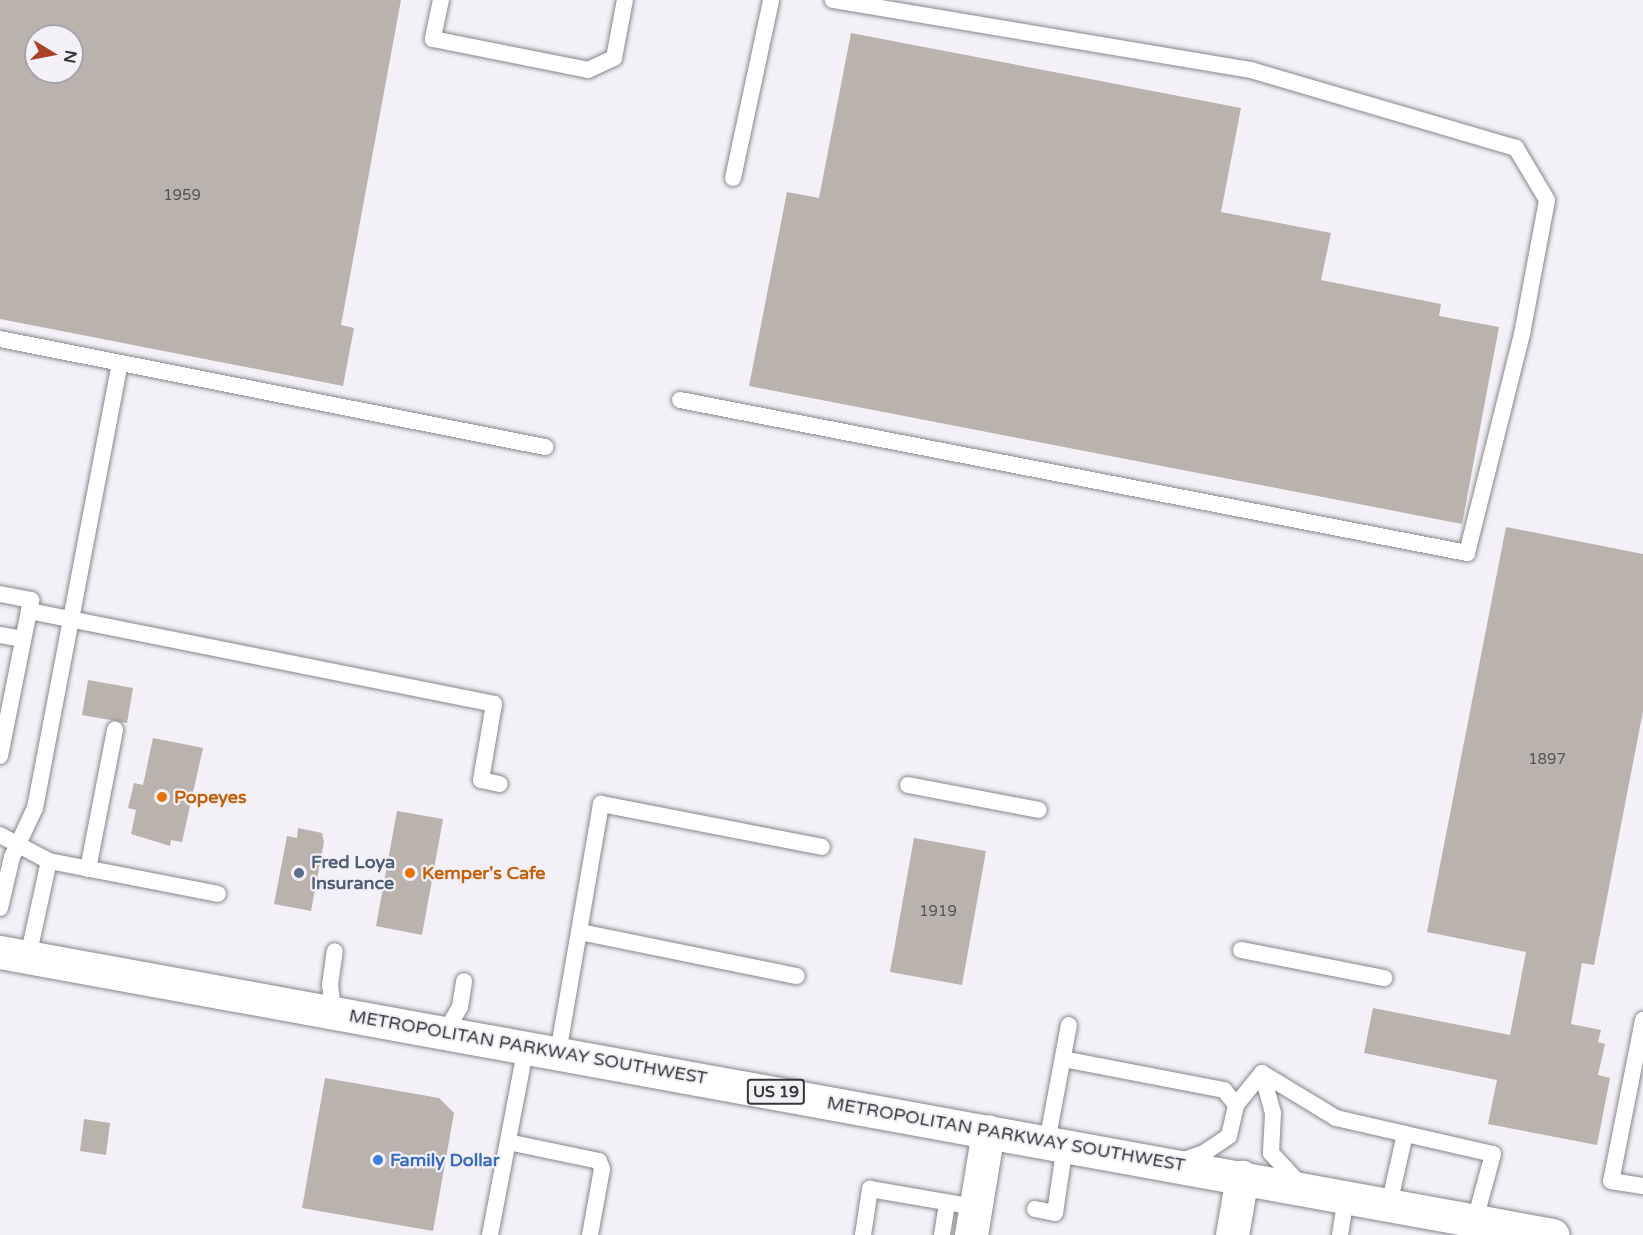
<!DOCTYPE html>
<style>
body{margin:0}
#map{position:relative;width:1643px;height:1235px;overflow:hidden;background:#f3f0f7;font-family:"Varela Round",sans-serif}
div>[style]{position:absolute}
.building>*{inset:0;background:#b9b2ad}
.roads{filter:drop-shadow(0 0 2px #88868c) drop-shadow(0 0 2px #88868c)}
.lane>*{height:16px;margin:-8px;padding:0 8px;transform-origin:8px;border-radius:8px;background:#fff}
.street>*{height:33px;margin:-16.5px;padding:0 16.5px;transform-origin:16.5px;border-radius:16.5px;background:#fff}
.secondary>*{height:33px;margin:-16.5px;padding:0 16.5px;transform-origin:16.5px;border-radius:16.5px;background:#fff}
.primary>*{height:33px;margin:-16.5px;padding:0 16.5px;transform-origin:16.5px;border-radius:16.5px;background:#fff}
.dots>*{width:16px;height:16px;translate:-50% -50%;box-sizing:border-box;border:3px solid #f3f0f7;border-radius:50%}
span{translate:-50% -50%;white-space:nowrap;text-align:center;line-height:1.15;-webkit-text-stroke:4.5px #f3f0f7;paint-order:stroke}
.number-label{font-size:15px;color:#575455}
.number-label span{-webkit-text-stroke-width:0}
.shield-label span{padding:2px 4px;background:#f3f0f7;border:2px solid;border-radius:4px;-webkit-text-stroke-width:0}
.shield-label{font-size:16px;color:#363538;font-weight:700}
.food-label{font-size:18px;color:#c56008;font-weight:700}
.left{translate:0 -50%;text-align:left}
.service-label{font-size:18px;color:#4e5e75;font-weight:700}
.street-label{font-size:18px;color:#363538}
.shop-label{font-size:18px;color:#366cbe;font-weight:700}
.north{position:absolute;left:24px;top:24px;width:60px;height:60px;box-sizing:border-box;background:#f3f0f7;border:2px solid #a7a5ab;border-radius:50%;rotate:100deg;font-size:16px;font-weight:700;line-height:24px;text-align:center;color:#363538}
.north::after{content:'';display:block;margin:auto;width:21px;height:27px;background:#aa4125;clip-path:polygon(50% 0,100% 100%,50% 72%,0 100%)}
</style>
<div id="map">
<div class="building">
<i style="clip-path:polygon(evenodd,0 0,401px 0,341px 325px,354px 328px,343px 386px,0 319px,0 0,36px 36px,72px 36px,72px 72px,36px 72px,36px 36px)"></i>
<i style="clip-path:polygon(851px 33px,1241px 108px,1221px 212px,1331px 233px,1321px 280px,1441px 304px,1439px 316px,1499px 327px,1462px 524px,749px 386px,787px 192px,819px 198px)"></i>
<i style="clip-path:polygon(1506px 527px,1643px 554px,1643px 711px,1594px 965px,1582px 963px,1571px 1024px,1601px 1030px,1598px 1042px,1605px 1044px,1598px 1075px,1610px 1078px,1597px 1145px,1488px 1124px,1497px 1080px,1364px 1053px,1373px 1008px,1510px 1035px,1526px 952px,1427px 932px)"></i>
<i style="clip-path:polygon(88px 680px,133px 688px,127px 723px,82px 715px)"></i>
<i style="clip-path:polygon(153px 738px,203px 748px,182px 842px,171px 840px,170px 846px,131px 834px,136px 810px,128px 808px,134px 783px,143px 785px)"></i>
<i style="clip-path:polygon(397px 811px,443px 819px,422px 935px,376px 926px)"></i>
<i style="clip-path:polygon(298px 828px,322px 833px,324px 842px,311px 911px,274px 904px,287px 836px,297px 838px)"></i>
<i style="clip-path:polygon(914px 838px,986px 851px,962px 985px,890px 972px)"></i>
<i style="clip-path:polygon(325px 1078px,439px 1098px,454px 1113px,433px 1231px,302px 1208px)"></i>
<i style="clip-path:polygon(84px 1119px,110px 1123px,106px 1155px,80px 1151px)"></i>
</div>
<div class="roads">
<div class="lane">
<i style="left:441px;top:0;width:40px;rotate:102deg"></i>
<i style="left:433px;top:39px;width:158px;rotate:11.3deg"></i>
<i style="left:588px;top:70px;width:29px;rotate:-25deg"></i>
<i style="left:614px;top:58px;width:59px;rotate:-79.3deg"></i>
<i style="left:733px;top:178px;width:182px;rotate:-77.9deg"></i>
<i style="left:0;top:339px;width:556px;rotate:11.21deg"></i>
<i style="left:680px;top:400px;width:802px;rotate:11deg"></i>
<i style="left:1467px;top:553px;width:226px;rotate:-75.9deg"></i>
<i style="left:1522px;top:334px;width:136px;rotate:-79.4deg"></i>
<i style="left:1547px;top:200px;width:61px;rotate:-120.8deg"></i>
<i style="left:1516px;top:148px;width:276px;rotate:-163.6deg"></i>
<i style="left:1251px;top:70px;width:424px;rotate:-170.5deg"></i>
<i style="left:0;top:594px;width:32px;rotate:11deg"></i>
<i style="left:31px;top:600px;width:11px;rotate:100deg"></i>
<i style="left:0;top:635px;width:23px;rotate:10deg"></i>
<i style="left:0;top:756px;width:148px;rotate:-78.7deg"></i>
<i style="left:29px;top:611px;width:474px;rotate:11.3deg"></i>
<i style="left:494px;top:704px;width:77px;rotate:99.7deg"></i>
<i style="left:481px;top:780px;width:19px;rotate:12deg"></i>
<i style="left:908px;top:785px;width:133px;rotate:10.8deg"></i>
<i style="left:0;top:835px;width:55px;rotate:28deg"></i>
<i style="left:49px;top:861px;width:172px;rotate:11deg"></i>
<i style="left:88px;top:869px;width:142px;rotate:-79deg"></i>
<i style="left:0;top:908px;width:52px;rotate:-76.8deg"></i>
<i style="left:12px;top:857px;width:54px;rotate:-64.9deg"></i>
<i style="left:35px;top:808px;width:453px;rotate:-79.2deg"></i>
<i style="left:580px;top:932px;width:221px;rotate:11.5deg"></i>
<i style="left:1241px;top:950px;width:146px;rotate:11.1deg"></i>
<i style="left:28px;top:957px;width:98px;rotate:-77.7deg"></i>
<i style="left:333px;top:1012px;width:27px;rotate:-96deg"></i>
<i style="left:330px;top:985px;width:34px;rotate:-82deg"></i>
<i style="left:1643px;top:1020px;width:164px;rotate:101.2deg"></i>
<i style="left:1611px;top:1181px;width:32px;rotate:9deg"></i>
<i style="left:445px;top:1032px;width:29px;rotate:-59deg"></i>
<i style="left:460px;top:1007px;width:26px;rotate:-81deg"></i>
<i style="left:558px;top:1053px;width:253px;rotate:-80.2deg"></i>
<i style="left:601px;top:804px;width:225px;rotate:11deg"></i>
<i style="left:1063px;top:1059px;width:164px;rotate:10.9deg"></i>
<i style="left:1224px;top:1090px;width:19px;rotate:51deg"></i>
<i style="left:1262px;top:1073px;width:87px;rotate:31.3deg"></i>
<i style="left:1336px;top:1118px;width:161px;rotate:12.9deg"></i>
<i style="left:1493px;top:1154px;width:76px;rotate:105.3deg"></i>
<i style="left:1262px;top:1073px;width:41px;rotate:74.6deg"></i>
<i style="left:1273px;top:1113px;width:40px;rotate:92.9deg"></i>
<i style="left:1271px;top:1153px;width:41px;rotate:47deg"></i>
<i style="left:508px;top:1142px;width:93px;rotate:11.8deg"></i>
<i style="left:599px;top:1161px;width:9px;rotate:69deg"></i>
<i style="left:602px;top:1169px;width:67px;rotate:100.3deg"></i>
<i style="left:1047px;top:1142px;width:119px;rotate:-79.4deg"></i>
<i style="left:1181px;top:1161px;width:24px;rotate:-19deg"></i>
<i style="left:1204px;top:1153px;width:30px;rotate:-34deg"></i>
<i style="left:1229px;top:1136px;width:32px;rotate:-77deg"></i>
<i style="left:1236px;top:1105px;width:41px;rotate:-50.9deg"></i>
<i style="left:1389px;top:1205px;width:73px;rotate:-77.3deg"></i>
<i style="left:1035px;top:1209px;width:20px;rotate:11deg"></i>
<i style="left:1055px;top:1213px;width:69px;rotate:-81.6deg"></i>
<i style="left:490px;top:1235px;width:191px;rotate:-79.2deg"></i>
<i style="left:863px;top:1235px;width:47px;rotate:-81.3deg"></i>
<i style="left:870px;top:1189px;width:107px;rotate:9.7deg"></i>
<i style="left:942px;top:1235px;width:32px;rotate:-81deg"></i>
<i style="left:1340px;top:1235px;width:38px;rotate:-81deg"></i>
</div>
<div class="street">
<i style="left:971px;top:1235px;width:105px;rotate:-80.7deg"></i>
</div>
<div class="secondary">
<i style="left:1232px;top:1235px;width:59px;rotate:-80.2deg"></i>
</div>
<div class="primary">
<i style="left:0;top:952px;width:1578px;rotate:10.33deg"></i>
</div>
</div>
<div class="dots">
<i style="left:162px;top:797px;background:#e8710a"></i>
<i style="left:299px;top:873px;background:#5c6f8a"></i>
<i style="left:410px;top:873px;background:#e8710a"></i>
<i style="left:378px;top:1160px;background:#3f7fe0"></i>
</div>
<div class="number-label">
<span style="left:182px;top:196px">1959</span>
<span style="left:1547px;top:760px">1897</span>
<span style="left:938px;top:912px">1919</span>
</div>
<div class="shield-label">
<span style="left:776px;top:1092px">US 19</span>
</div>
<div class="food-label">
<span class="left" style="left:174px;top:797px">Popeyes</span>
<span class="left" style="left:422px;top:873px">Kemper's Cafe</span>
</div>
<div class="service-label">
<span class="left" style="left:311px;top:873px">Fred Loya<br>Insurance</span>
</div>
<div class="street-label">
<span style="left:528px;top:1047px;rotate:10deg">METROPOLITAN PARKWAY SOUTHWEST</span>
<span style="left:1006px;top:1134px;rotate:10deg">METROPOLITAN PARKWAY SOUTHWEST</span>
</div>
<div class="shop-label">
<span class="left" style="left:390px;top:1160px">Family Dollar</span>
</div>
<div class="north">N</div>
</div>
